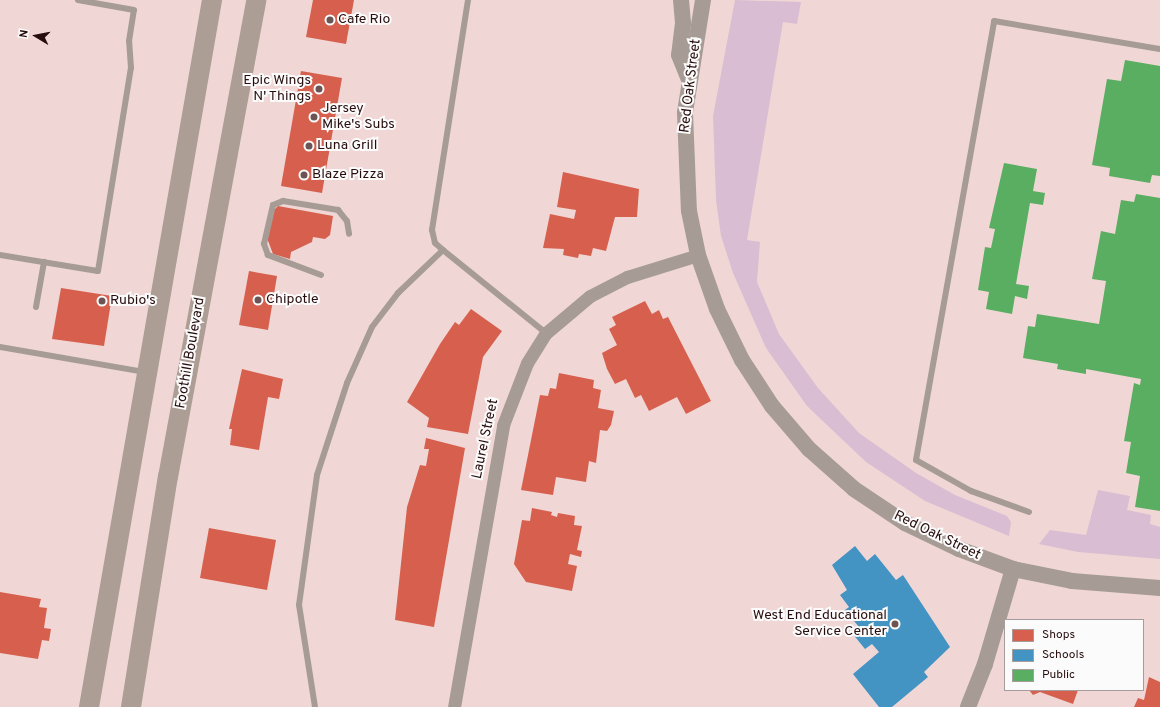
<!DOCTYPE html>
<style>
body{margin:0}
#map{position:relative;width:1160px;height:707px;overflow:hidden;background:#f0d7d6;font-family:Overpass,sans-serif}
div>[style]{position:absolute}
.green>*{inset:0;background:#d9bdd2}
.shops>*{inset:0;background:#d6604d}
.schools>*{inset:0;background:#4393c3}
.public>*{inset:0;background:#5aae61}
.service>*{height:6px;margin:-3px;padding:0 3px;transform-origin:3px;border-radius:3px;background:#a69c95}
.minor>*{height:13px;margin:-6.5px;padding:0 6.5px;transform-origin:6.5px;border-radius:6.5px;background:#a69c95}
.tertiary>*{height:16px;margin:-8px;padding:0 8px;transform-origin:8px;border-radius:8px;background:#a69c95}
.primary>*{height:20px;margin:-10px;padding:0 10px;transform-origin:10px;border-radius:10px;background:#ac9d95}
.dots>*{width:11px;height:11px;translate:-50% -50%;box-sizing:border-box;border:2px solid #fbfbfb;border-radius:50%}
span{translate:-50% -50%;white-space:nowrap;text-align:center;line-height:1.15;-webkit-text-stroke:4px #fbfbfb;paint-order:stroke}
.poi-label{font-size:14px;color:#270d0e}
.left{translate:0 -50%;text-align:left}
.right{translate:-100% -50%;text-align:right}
.street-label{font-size:14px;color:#270d0e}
.legend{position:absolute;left:1004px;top:619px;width:140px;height:72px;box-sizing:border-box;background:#fbfbfb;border:1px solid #a69c9c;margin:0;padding:5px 7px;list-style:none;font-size:12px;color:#270d0e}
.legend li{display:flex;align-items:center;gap:8px;height:20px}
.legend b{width:20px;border:1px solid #a69c9c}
.north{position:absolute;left:16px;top:16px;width:40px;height:40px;-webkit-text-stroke:3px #fbfbfb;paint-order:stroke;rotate:280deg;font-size:11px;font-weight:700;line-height:16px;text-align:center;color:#270d0e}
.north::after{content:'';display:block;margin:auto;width:14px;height:18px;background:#270d0e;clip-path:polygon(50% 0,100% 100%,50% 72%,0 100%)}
</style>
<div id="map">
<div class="green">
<i style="clip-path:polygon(735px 0,801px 2px,797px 24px,783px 22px,747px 240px,760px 242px,757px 282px,779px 334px,818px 388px,859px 433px,916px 473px,955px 495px,1007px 516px,1011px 522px,1009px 536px,925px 501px,866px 462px,807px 406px,766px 348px,733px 273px,721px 236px,716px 200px,713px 116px)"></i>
<i style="clip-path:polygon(1098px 490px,1130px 496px,1127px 510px,1151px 515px,1150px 524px,1160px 527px,1160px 559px,1078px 552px,1039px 544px,1050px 530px,1086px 535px)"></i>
</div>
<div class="shops">
<i style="clip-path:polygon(313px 0,354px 0,346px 44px,306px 37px)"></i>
<i style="clip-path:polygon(301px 71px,342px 78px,322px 193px,281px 186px)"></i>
<i style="clip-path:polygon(563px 172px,639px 189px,637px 217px,615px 217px,606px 251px,593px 248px,591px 256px,579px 254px,578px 258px,563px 255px,564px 249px,543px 248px,550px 214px,574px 219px,576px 210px,557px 207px)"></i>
<i style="clip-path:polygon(278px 206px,333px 216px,330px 235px,325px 239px,313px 237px,312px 242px,291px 252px,290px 259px,273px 254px,267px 238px,274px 210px)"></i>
<i style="clip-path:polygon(249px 271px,277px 276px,268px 330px,239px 325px)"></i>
<i style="clip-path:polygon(61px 288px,112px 296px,104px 346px,52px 339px)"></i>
<i style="clip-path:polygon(645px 301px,652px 314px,659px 310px,663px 319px,668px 317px,711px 401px,686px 414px,677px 397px,649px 411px,641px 395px,635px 398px,626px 379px,615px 384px,607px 369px,602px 353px,617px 345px,609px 329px,616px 325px,612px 317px)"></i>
<i style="clip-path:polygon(471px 309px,502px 331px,483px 357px,468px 434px,427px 427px,429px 418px,407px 402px,440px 344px,455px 322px,459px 325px)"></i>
<i style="clip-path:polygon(242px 369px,283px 379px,279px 399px,268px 397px,259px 450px,230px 445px,232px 429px,229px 429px)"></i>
<i style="clip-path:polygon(559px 373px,594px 380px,593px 388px,601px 390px,598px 408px,614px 411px,611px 425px,607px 431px,600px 430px,596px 463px,589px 461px,586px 482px,556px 477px,553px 495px,521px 490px,540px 395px,548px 396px,550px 388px,556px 389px)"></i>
<i style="clip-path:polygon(426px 438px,465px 448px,434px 627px,395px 620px,407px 507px,420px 465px,426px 466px,429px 449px,424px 449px)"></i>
<i style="clip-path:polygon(532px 508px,552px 512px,551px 515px,557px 517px,558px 513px,575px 516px,574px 525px,582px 526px,577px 550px,582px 551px,581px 557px,570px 554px,568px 564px,577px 566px,572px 591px,526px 582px,514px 564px,522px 520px,530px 521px)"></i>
<i style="clip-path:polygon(209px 528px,276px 540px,267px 590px,200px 578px)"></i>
<i style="clip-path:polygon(0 592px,41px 599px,39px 607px,47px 608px,44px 628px,51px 629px,49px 641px,42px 640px,38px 659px,0 653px)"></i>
<i style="clip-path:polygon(1149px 677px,1160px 682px,1160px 707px,1134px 707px,1138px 698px,1144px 700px)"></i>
<i style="clip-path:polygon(1029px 690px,1078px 690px,1073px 704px,1040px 692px,1033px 695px)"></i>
</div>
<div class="schools">
<i style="clip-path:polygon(855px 546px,867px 561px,875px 554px,896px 580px,903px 575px,950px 647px,924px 672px,928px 677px,892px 707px,879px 707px,853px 674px,879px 652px,872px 644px,865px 649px,852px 633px,859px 627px,845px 610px,849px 607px,840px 595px,847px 590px,832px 565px)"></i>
</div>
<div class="public">
<i style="clip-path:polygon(1125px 60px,1160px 66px,1160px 176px,1152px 175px,1150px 183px,1109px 176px,1110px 168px,1092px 165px,1107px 79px,1121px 81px)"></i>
<i style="clip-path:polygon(1004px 163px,1037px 169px,1033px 191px,1045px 193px,1043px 205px,1030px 203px,1016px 284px,1029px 286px,1027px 299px,1015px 296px,1012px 314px,986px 309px,989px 292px,978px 290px,985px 247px,991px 248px,995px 229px,989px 228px)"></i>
<i style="clip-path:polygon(1136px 194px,1160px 198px,1160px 511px,1135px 507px,1140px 476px,1126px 473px,1131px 442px,1124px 441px,1134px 383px,1140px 385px,1141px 379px,1086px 369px,1086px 374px,1057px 369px,1058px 364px,1023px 358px,1028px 326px,1035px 327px,1037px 314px,1099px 324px,1106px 281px,1092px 279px,1101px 231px,1115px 234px,1121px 200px,1134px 202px)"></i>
</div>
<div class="service">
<i style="left:468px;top:0;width:233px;rotate:98.9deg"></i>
<i style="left:432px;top:230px;width:13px;rotate:77deg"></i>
<i style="left:435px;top:243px;width:11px;rotate:41deg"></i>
<i style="left:443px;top:250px;width:132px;rotate:38.9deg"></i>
<i style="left:0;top:255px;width:99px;rotate:9.3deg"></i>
<i style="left:98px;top:271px;width:206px;rotate:-80.8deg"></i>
<i style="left:131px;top:68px;width:27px;rotate:-94deg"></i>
<i style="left:129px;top:41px;width:31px;rotate:-81deg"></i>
<i style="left:134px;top:10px;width:57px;rotate:-169.9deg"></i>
<i style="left:321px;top:275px;width:57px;rotate:-159.3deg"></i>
<i style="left:268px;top:255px;width:12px;rotate:-110deg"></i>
<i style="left:264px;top:244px;width:40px;rotate:-77deg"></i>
<i style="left:273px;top:205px;width:11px;rotate:-22deg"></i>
<i style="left:283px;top:201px;width:56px;rotate:9.3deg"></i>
<i style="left:338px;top:210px;width:14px;rotate:51deg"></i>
<i style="left:347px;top:221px;width:13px;rotate:81deg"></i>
<i style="left:36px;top:307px;width:46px;rotate:-79.9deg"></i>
<i style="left:0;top:347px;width:146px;rotate:9.8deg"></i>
<i style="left:1029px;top:512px;width:62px;rotate:-160.1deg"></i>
<i style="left:971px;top:491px;width:63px;rotate:-150.6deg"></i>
<i style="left:916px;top:460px;width:446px;rotate:-79.9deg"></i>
<i style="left:994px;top:21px;width:168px;rotate:9.6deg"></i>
<i style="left:315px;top:707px;width:103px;rotate:-98.9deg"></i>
<i style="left:299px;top:605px;width:131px;rotate:-82.1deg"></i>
<i style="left:317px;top:475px;width:97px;rotate:-71.9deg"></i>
<i style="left:347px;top:383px;width:61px;rotate:-65.9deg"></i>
<i style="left:372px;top:327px;width:43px;rotate:-52.6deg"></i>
<i style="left:398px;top:293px;width:62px;rotate:-43.7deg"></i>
</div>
<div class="minor">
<i style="left:454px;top:707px;width:286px;rotate:-80.1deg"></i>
<i style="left:503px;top:425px;width:66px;rotate:-68.8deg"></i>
<i style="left:527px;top:363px;width:36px;rotate:-58deg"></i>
<i style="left:546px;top:333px;width:57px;rotate:-40.1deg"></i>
<i style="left:590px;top:296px;width:42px;rotate:-27.2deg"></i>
<i style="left:627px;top:277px;width:74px;rotate:-17.2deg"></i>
</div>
<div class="tertiary">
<i style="left:681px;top:0;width:23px;rotate:85deg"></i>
<i style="left:683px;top:23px;width:32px;rotate:97deg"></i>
<i style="left:679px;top:55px;width:27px;rotate:68deg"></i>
<i style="left:703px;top:0;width:114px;rotate:99.1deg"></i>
<i style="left:685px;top:113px;width:98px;rotate:87.7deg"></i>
<i style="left:689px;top:211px;width:45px;rotate:78.4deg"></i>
<i style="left:698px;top:255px;width:57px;rotate:70.6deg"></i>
<i style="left:717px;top:309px;width:57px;rotate:63.9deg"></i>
<i style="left:742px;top:360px;width:55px;rotate:56.9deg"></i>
<i style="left:772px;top:406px;width:57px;rotate:49.3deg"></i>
<i style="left:809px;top:449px;width:60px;rotate:41.6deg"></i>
<i style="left:854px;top:489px;width:61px;rotate:33.7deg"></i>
<i style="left:905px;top:523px;width:60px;rotate:25.7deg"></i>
<i style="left:959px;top:549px;width:58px;rotate:20.3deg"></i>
<i style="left:1013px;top:569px;width:60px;rotate:11.5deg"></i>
<i style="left:1072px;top:581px;width:88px;rotate:4.5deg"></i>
<i style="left:968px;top:707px;width:46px;rotate:-68.4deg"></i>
<i style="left:985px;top:664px;width:99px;rotate:-73.6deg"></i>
</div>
<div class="primary">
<i style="left:89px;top:707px;width:718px;rotate:-80.13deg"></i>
<i style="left:131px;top:707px;width:233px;rotate:-80.9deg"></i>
<i style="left:168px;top:477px;width:485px;rotate:-79.5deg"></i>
</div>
<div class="dots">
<i style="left:330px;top:20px;background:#6d5454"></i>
<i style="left:319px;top:89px;background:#6d5454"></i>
<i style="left:314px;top:117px;background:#6d5454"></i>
<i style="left:309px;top:146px;background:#6d5454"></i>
<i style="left:304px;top:175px;background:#6d5454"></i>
<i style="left:258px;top:300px;background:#6d5454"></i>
<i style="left:102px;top:301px;background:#6d5454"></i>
<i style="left:895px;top:624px;background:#6d5454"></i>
</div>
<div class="poi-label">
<span class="left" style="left:338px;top:20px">Cafe Rio</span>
<span class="right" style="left:311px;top:89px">Epic Wings<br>N' Things</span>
<span class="left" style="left:322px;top:117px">Jersey<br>Mike's Subs</span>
<span class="left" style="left:317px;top:146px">Luna Grill</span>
<span class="left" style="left:312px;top:175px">Blaze Pizza</span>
<span class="left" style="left:266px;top:300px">Chipotle</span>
<span class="left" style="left:110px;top:301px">Rubio's</span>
<span class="right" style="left:887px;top:624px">West End Educational<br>Service Center</span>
</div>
<div class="street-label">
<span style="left:691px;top:86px;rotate:-83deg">Red Oak Street</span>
<span style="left:191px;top:353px;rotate:-80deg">Foothill Boulevard</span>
<span style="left:486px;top:439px;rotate:-78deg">Laurel Street</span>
<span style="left:937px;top:536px;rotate:26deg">Red Oak Street</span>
</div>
<ul class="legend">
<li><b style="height:11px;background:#d6604d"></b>Shops</li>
<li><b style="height:11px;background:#4393c3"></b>Schools</li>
<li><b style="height:11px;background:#5aae61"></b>Public</li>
</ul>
<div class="north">N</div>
</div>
